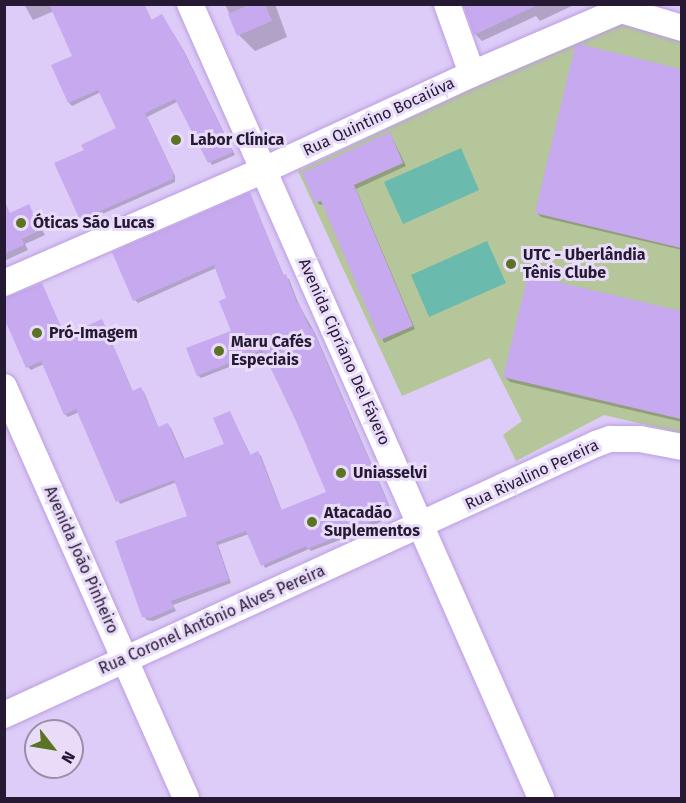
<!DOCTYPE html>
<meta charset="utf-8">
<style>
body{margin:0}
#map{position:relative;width:686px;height:803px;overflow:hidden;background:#ddccf7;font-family:"Fira Sans",sans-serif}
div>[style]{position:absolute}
.green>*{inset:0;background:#b6c69b}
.water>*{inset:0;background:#6abaae}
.shadow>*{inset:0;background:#0003}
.building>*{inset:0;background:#c7a9ef}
.roads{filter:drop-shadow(0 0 2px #bb9de3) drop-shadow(0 0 2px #bb9de3)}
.minor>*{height:26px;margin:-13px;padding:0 13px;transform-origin:13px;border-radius:13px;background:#fff}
.dots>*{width:16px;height:16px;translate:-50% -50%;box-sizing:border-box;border:3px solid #e8dcf9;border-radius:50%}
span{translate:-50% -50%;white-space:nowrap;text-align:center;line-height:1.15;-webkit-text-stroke:6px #e8dcf9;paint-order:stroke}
.street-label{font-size:16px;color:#251934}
.poi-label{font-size:16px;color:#251934;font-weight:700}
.left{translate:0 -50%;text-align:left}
.frame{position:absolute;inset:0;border:6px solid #251934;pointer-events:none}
.north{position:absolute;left:24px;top:719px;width:60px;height:60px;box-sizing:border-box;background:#e8dcf9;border:2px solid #9a8eaa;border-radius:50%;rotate:121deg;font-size:16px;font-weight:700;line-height:24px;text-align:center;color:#251934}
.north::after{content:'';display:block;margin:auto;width:21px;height:27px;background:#5c7324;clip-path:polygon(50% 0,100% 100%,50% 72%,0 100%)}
</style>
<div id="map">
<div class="green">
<i style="clip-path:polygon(613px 22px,681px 40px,681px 433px,604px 415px,516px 461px,503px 435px,522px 421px,490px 358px,402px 396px,298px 171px)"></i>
</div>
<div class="water">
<i style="clip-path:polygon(461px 148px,479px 190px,403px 224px,384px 182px)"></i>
<i style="clip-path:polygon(487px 241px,506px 283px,429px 317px,411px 275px)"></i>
</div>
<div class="shadow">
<i style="clip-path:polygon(24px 4px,144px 4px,152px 21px,162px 16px,184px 51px,235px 155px,212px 165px,177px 102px,147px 117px,175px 176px,175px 182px,84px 222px,81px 219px,86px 151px,118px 129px,101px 92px,72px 106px,69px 103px,74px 56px,54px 11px,33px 20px)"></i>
<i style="clip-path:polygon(225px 4px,275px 4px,287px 37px,255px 51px,239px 35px)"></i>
<i style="clip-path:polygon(465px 4px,576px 4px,540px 21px,536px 16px,482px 41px,475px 34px)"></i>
<i style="clip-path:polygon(579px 46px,682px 71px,682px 250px,541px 217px,536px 212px)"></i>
<i style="clip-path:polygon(390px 133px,406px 166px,356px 189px,415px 329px,384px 343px,324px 204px,320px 205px,317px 202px)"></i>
<i style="clip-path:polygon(250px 194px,284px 276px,289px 279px,299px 305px,315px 333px,394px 516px,345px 538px,311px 551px,309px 549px,265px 568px,249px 534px,218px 545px,231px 583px,173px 605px,176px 611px,153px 621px,147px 620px,144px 616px,189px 517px,177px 482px,120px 504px,79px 412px,68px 417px,65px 414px,44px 364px,31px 370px,28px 367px,41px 285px,66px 337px,101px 321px,104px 324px,133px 392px,141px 389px,144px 392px,159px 429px,168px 425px,171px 428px,185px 460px,226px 445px,230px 413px,251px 456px,258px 453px,261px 456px,282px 511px,328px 493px,297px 418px,265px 353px,201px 378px,198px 375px,232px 331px,228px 299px,216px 268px,138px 303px,135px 300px)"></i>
<i style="clip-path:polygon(28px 206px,45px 235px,25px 244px,28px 250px,4px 261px,4px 218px)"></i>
<i style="clip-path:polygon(529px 277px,682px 313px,682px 422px,510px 382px,505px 377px)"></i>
</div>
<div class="building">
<i style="clip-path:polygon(49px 4px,144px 4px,151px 20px,162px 14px,181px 46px,233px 152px,208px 163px,175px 99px,145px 113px,173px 172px,173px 179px,80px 220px,54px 163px,84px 150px,81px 145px,116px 128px,98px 90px,68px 103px,51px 65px,72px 56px)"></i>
<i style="clip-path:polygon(251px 4px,265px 4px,272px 21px,237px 36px,228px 14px)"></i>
<i style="clip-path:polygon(463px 4px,540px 4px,474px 35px)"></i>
<i style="clip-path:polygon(579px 44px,681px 69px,681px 248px,535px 213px,575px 46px)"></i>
<i style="clip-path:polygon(390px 132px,403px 163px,354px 185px,413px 326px,380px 340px,321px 201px,315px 203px,302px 173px)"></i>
<i style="clip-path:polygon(250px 192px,283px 275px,286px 274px,297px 303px,299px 303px,310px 329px,312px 328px,392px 513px,342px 535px,307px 549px,306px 546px,261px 566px,246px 531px,216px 542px,229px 580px,171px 601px,174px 608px,150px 618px,142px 617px,115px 541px,187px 516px,174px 480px,116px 502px,76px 409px,64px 415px,41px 361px,26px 368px,4px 318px,4px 298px,42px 283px,65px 336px,102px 319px,132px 391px,141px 387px,158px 427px,168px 423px,183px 459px,224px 444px,213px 418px,230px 411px,250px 455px,258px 451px,281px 510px,326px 492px,295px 419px,262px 350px,197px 376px,186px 348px,231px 331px,219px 301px,226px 298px,214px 265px,133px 301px,112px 252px)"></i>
<i style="clip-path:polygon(4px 200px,10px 213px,29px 204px,41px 230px,22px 239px,24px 245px,4px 254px)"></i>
<i style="clip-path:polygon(528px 275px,681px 311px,681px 419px,503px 377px)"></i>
</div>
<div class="roads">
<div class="minor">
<i style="left:190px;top:4px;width:868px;rotate:66.15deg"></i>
<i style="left:447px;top:4px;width:74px;rotate:70.3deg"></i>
<i style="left:621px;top:10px;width:64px;rotate:16.4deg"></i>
<i style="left:4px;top:283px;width:283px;rotate:-23.5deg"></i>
<i style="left:264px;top:170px;width:229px;rotate:-24.8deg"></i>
<i style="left:472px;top:74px;width:162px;rotate:-23.2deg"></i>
<i style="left:4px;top:387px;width:449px;rotate:66.1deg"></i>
<i style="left:4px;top:715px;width:651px;rotate:-24.6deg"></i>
<i style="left:596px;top:444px;width:15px;rotate:-20deg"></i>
<i style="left:610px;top:439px;width:30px"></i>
<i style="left:640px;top:439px;width:43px;rotate:10.8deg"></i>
</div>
</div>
<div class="dots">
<i style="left:176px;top:140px;background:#5c7324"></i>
<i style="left:21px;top:223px;background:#5c7324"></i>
<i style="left:511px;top:264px;background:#5c7324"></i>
<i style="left:37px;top:333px;background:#5c7324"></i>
<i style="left:219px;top:351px;background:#5c7324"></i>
<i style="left:341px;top:473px;background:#5c7324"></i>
<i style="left:312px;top:522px;background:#5c7324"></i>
</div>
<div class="street-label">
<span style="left:379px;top:117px;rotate:-25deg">Rua Quintino Bocaiúva</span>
<span style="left:344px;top:352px;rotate:66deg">Avenida Cipríano Del Fávero</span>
<span style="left:532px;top:475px;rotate:-25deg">Rua Rivalino Pereira</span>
<span style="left:81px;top:560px;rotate:66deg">Avenida João Pinheiro</span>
<span style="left:212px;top:620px;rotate:-24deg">Rua Coronel Antônio Alves Pereira</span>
</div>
<div class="poi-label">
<span class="left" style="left:190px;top:140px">Labor Clínica</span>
<span class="left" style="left:33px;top:223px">Óticas São Lucas</span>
<span class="left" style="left:523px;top:264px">UTC - Uberlândia<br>Tênis Clube</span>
<span class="left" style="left:49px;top:333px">Pró-Imagem</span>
<span class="left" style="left:231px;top:351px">Maru Cafés<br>Especiais</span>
<span class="left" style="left:353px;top:473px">Uniasselvi</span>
<span class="left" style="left:324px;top:522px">Atacadão<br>Suplementos</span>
</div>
<div class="frame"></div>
<div class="north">N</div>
</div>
